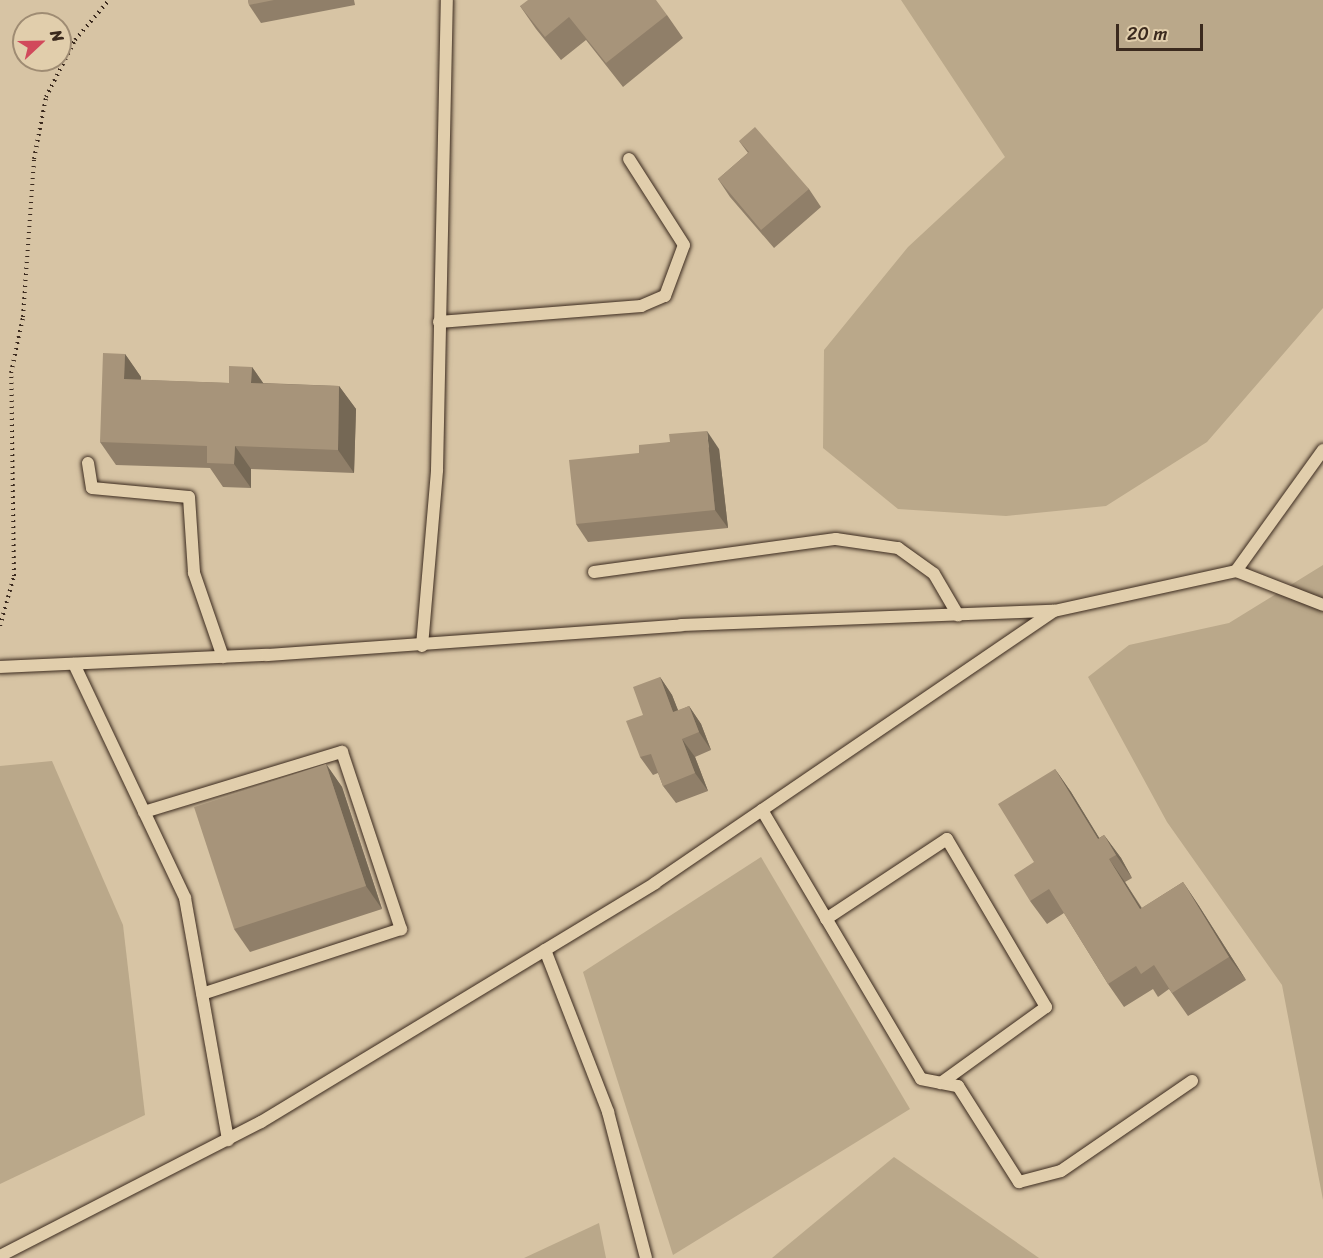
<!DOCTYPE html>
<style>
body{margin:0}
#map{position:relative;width:1323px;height:1258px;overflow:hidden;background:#d7c4a4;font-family:Sriracha,sans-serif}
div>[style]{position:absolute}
.green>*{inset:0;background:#baa88a}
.path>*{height:4px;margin-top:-2px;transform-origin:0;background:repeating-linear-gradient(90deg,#3b2a1e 0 1.5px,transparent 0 6px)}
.roads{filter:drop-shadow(0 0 2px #3b2a1e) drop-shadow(0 0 2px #3b2a1e)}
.service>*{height:12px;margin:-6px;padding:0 6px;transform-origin:6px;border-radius:6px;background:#e1ceac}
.wall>*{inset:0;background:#907f69}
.shaded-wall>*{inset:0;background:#756855}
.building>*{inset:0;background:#a7947a}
span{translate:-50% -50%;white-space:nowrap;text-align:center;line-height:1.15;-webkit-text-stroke:4.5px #e1ceac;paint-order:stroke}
.north{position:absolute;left:12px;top:12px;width:60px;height:60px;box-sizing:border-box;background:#e1ceac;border:2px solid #9f8c73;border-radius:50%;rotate:68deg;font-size:16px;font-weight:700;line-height:24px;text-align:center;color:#3b2a1e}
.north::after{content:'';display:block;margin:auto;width:21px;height:27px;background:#d1495b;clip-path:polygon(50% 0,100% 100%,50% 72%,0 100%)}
.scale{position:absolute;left:1116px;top:24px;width:87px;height:27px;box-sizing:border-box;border:3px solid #3b2a1e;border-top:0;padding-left:8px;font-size:18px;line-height:21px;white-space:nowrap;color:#3b2a1e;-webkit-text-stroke:4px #e1ceac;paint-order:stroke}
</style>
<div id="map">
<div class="green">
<i style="clip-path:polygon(901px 0,1323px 0,1323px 308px,1207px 442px,1106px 506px,1006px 516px,898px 509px,823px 448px,824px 350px,908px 247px,1005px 157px)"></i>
<i style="clip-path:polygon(1323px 565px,1323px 1200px,1282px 985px,1167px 822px,1088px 677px,1129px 645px,1229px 623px)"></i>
<i style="clip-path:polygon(52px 761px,123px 925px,145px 1115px,0 1184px,0 766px)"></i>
<i style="clip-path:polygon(761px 857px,910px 1109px,673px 1255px,583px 972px)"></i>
<i style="clip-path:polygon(894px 1157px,1039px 1258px,772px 1258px)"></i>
<i style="clip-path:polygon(599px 1223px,606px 1258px,524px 1258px)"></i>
</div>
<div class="path">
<i style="left:0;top:626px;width:52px;rotate:-74.4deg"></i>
<i style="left:14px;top:576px;width:203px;rotate:-90.8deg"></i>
<i style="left:11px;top:373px;width:57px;rotate:-77.9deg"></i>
<i style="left:23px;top:317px;width:158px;rotate:-86deg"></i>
<i style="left:34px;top:159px;width:63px;rotate:-79deg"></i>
<i style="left:46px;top:97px;width:64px;rotate:-63deg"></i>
<i style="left:75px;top:40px;width:52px;rotate:-49.6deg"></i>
</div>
<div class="roads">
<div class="service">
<i style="left:439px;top:322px;width:203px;rotate:-4.5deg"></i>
<i style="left:641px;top:306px;width:26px;rotate:-23deg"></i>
<i style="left:665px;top:296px;width:54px;rotate:-69.6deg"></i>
<i style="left:684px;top:245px;width:102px;rotate:-122.6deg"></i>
<i style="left:88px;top:463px;width:25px;rotate:81deg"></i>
<i style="left:92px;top:488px;width:97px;rotate:5.3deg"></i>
<i style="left:189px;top:497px;width:76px;rotate:86.2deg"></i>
<i style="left:194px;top:573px;width:89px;rotate:71deg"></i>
<i style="left:1236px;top:571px;width:149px;rotate:-54.3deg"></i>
<i style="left:594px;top:572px;width:244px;rotate:-7.8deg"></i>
<i style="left:836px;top:539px;width:63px;rotate:8.3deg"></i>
<i style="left:898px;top:548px;width:44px;rotate:35.8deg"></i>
<i style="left:934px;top:574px;width:48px;rotate:59.7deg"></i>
<i style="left:422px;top:646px;width:177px;rotate:-85.1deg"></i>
<i style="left:437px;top:470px;width:470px;rotate:-88.8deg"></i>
<i style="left:74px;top:664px;width:259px;rotate:64.6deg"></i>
<i style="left:185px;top:898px;width:246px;rotate:79.9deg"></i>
<i style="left:0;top:667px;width:267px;rotate:-2.6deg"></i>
<i style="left:267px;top:655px;width:415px;rotate:-4.1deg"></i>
<i style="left:681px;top:625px;width:372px;rotate:-2.2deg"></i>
<i style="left:762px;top:810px;width:312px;rotate:59.4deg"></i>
<i style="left:921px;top:1079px;width:38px;rotate:11deg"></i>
<i style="left:958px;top:1086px;width:114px;rotate:57.6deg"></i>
<i style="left:1019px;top:1182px;width:43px;rotate:-14.7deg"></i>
<i style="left:1061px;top:1171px;width:159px;rotate:-34.5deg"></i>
<i style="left:144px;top:812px;width:207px;rotate:-16.9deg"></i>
<i style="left:342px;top:752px;width:187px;rotate:71.6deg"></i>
<i style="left:401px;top:929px;width:209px;rotate:161.9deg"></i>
<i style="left:826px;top:919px;width:145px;rotate:-33.5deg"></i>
<i style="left:947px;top:839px;width:195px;rotate:59.5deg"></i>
<i style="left:1046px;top:1007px;width:130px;rotate:144.1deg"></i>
<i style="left:545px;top:950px;width:174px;rotate:68.7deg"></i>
<i style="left:608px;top:1112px;width:151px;rotate:75.4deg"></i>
<i style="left:0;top:1256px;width:293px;rotate:-27.2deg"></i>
<i style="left:261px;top:1122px;width:461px;rotate:-31.2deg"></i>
<i style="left:655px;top:883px;width:483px;rotate:-34.3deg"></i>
<i style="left:1054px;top:611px;width:186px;rotate:-12.4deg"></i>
<i style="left:1236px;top:571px;width:93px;rotate:21.3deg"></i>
</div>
</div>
<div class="wall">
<i style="clip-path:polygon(248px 0,354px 0,355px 5px,261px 23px,249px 5px)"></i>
<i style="clip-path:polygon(520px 6px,667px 15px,683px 38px,623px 87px,586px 40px,561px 60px,536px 29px)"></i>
<i style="clip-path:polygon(739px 141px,809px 189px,821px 207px,774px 248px,730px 197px,718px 179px,748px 153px)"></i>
<i style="clip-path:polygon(125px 354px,141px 377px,141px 380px,229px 383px,252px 367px,263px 383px,339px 386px,356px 409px,354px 473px,251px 469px,251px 488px,223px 487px,210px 468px,116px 465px,100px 442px)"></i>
<i style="clip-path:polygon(670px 442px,719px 449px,728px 528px,588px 542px,576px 524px,639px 453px)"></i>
<i style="clip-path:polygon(660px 677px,672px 695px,678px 711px,689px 706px,701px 724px,711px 750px,695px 757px,708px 791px,676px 803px,663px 786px,658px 773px,653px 775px,640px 757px,643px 715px)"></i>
<i style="clip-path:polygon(326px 764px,342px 787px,382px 909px,250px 952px,234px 929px)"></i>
<i style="clip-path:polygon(1055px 769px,1071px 792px,1099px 838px,1104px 835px,1121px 858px,1132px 878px,1125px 882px,1142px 908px,1183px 882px,1199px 906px,1246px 980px,1188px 1016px,1169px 989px,1158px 997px,1153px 989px,1124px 1007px,1108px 984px,1064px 913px,1047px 924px,1030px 901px,1034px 862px)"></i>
</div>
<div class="shaded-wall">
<i style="clip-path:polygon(125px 354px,141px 377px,140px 402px,124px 379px)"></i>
<i style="clip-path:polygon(252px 367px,268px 390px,251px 383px)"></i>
<i style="clip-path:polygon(339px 386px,356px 409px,354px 473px,338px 450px)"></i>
<i style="clip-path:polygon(707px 431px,719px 449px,728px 528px,715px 510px)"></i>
<i style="clip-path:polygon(235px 446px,251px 469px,251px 488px,234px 464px)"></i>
<i style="clip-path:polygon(660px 677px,672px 695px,686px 730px,673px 712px)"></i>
<i style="clip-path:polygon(689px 706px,701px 724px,711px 750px,699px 732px)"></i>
<i style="clip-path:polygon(682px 739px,695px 757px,708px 791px,695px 773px)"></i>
<i style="clip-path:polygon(326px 764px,342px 787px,382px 909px,366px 886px)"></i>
<i style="clip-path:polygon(1055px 769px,1071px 792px,1111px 857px,1098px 839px)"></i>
<i style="clip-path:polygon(1104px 835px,1121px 858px,1132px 878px,1116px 855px)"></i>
<i style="clip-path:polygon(1109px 859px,1125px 882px,1156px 932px,1140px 909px)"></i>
<i style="clip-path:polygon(1183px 882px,1199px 906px,1246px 980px,1229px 957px)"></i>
</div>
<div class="building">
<i style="clip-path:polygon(248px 0,274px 0,249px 5px)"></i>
<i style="clip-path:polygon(528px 0,656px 0,667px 15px,606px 63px,569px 17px,545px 37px,520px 6px)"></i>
<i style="clip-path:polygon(755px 127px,809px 189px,761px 230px,718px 179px,749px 152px,739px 141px)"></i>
<i style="clip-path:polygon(103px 353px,125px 354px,124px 379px,229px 383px,229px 366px,252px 367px,251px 383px,339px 386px,338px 450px,235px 446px,234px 464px,207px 463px,207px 446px,100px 442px)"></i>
<i style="clip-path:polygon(707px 431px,715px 510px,576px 524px,569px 460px,639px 453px,639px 445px,670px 442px,669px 434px)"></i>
<i style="clip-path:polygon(660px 677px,673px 712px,689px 706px,699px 732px,682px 739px,695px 773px,663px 786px,651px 754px,640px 757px,626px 721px,643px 715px,633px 687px)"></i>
<i style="clip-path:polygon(326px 764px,366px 886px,234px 929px,194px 807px)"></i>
<i style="clip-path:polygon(1055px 769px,1098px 839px,1104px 835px,1116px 855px,1109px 859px,1140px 909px,1183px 882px,1229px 957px,1172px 993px,1154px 965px,1141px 974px,1136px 966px,1108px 984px,1049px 889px,1030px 901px,1014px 875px,1034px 862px,998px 804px)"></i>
</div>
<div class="north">N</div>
<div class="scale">20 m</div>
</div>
